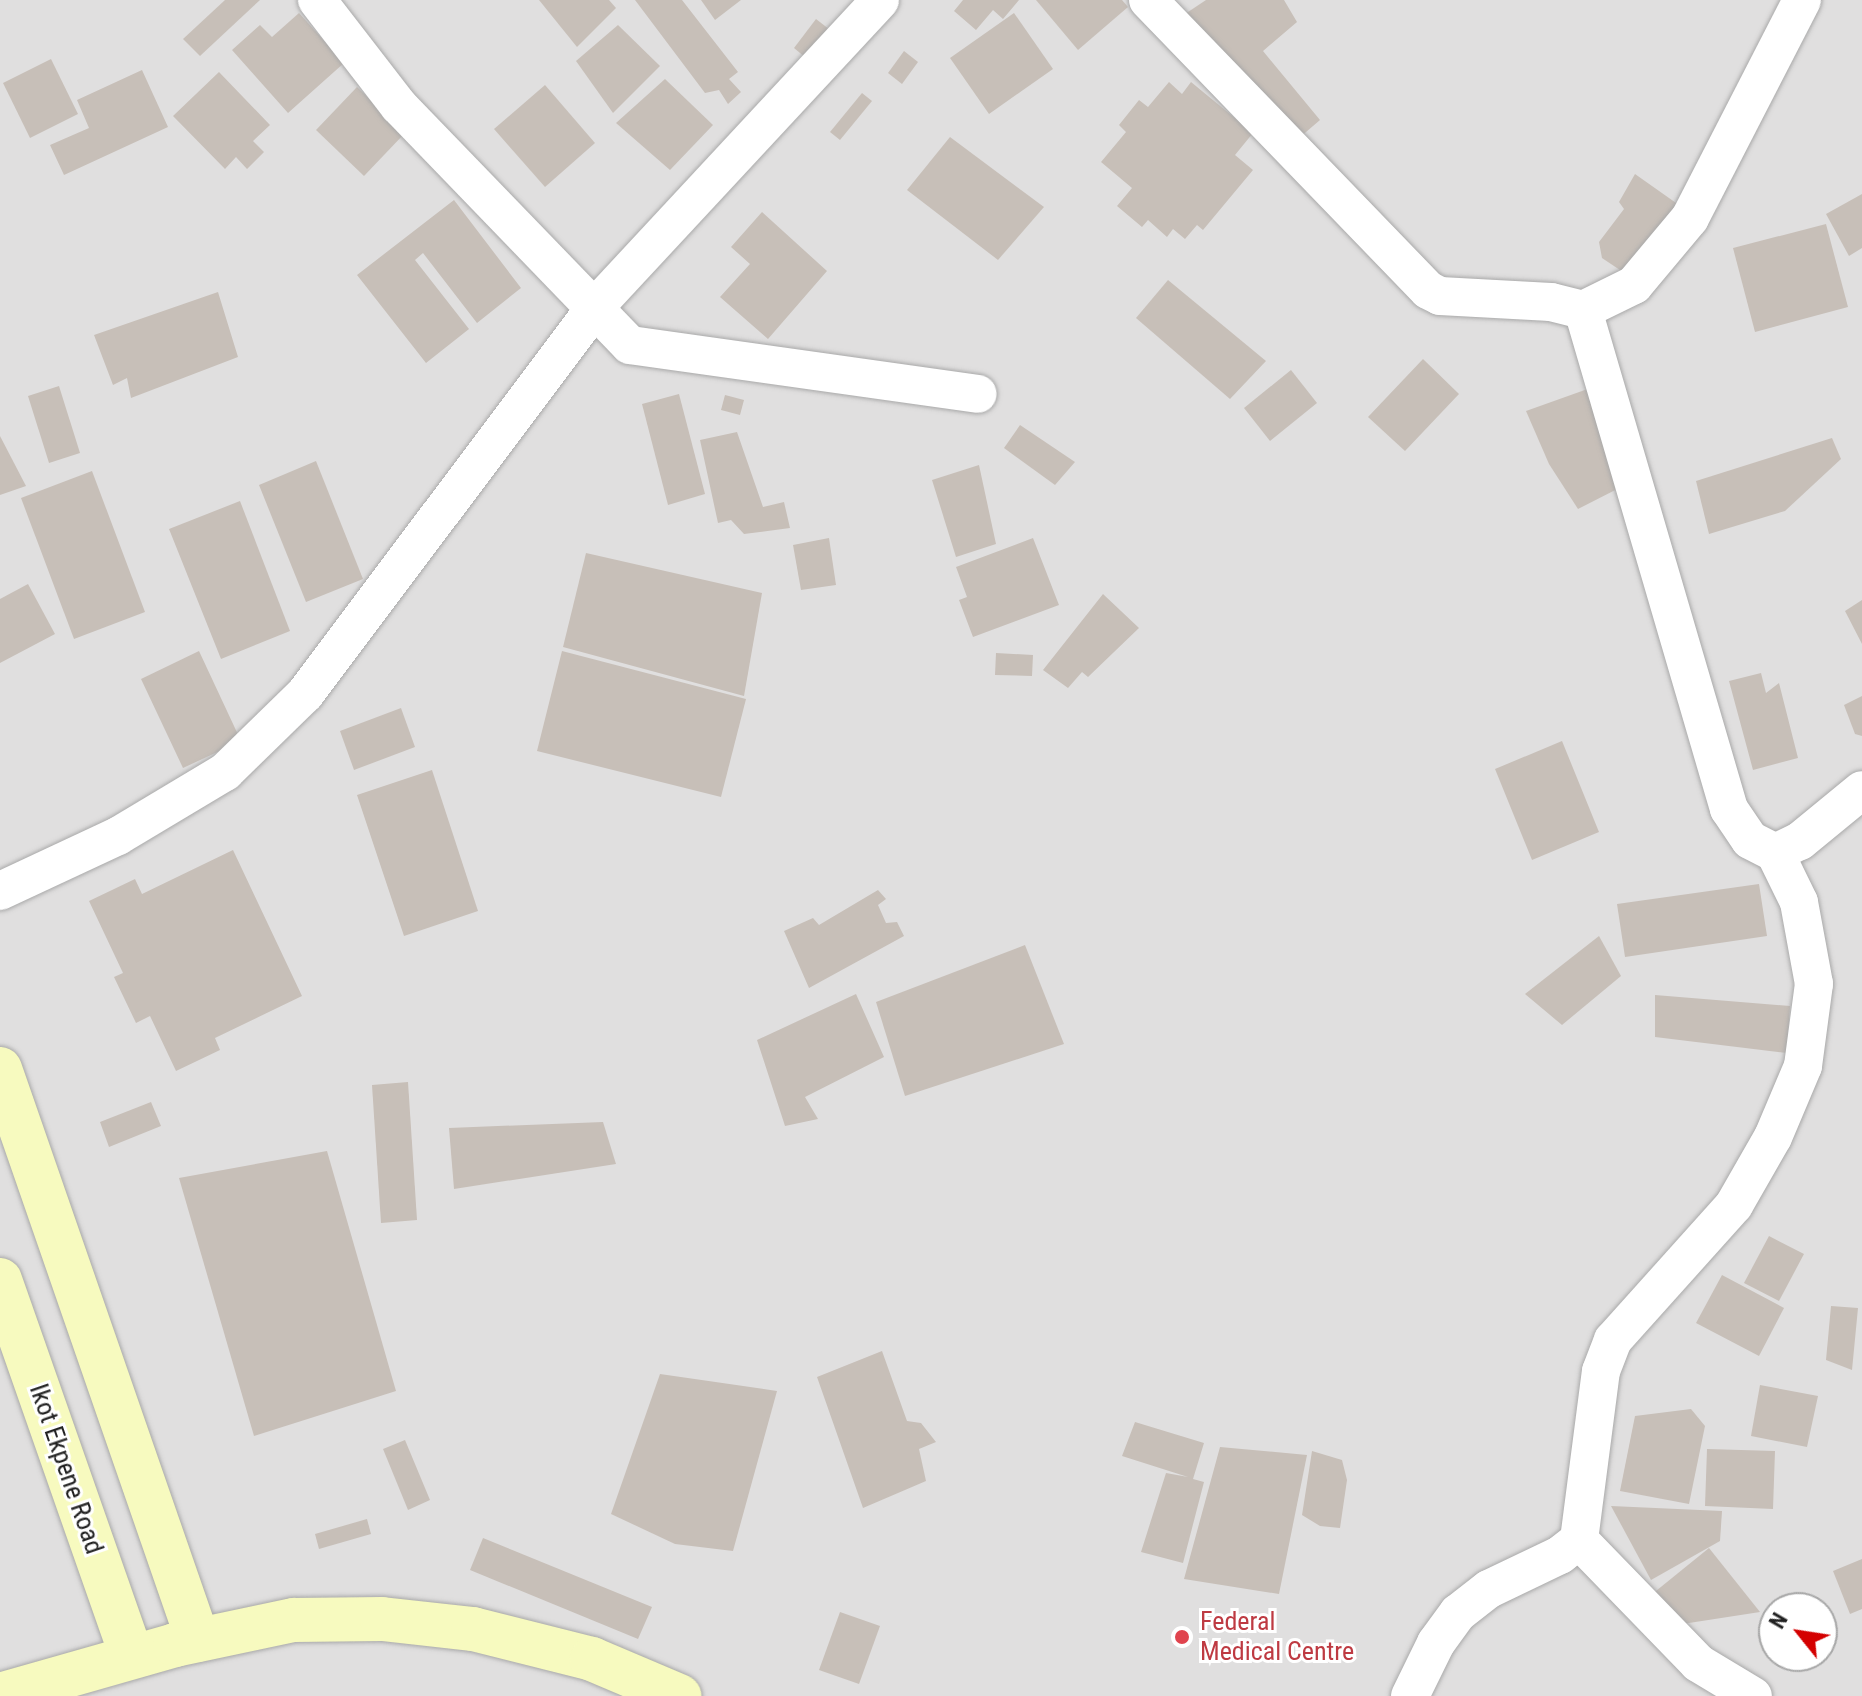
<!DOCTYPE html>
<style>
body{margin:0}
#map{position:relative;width:1862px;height:1696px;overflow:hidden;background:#f2efe9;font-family:"Roboto Condensed",sans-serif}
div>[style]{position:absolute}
.residential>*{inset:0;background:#e0dfdf}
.building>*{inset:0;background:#c7bfb8}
.roads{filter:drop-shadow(0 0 2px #a9a9a9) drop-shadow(0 0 2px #a9a9a9)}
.street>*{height:38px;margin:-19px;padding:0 19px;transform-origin:19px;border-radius:19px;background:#fff}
.secondary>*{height:44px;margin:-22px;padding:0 22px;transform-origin:22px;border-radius:22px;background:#f7fabf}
.dots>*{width:22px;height:22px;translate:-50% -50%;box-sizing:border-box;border:4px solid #fff;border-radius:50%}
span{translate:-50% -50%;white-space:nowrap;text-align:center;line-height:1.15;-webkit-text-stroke:6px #fff;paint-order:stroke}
.street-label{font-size:26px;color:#222}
.health-label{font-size:26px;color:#be3a42}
.left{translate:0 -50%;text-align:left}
.north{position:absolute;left:1758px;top:1592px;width:80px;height:80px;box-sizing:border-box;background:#fff;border:2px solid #a7a7a7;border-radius:50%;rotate:300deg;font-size:22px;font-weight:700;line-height:32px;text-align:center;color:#222}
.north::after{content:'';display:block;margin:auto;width:28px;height:36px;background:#d40000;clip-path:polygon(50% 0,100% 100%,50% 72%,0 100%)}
</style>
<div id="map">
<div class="residential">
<i style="clip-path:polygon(evenodd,0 0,1862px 0,1862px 1696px,0 1696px,0 0,1774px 1608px,1822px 1608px,1822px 1656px,1774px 1656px,1774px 1608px)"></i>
</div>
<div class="building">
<i style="clip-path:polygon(225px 0,260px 0,200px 56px,183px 39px)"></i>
<i style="clip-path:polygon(539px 0,609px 0,616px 8px,577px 47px)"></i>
<i style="clip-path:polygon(635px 0,682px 0,738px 72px,729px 79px,741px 92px,728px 104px,719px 90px,705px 93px)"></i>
<i style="clip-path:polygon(701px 0,741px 0,715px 20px)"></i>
<i style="clip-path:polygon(963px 0,1019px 0,1003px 19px,993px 10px,976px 30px,954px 11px)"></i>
<i style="clip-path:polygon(1036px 0,1122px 0,1128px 7px,1078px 50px)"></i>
<i style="clip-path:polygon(1206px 0,1284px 0,1297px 22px,1263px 51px,1320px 120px,1299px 138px,1182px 16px)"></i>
<i style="clip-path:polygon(299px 13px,344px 63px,288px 113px,232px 50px,260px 25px,272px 37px)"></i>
<i style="clip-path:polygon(1014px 13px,1053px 69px,989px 114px,950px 58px)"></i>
<i style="clip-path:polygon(816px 19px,834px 33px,812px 63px,794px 48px)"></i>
<i style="clip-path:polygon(618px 25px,660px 66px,613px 113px,576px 61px)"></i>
<i style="clip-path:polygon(904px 51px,918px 62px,902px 84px,888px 73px)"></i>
<i style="clip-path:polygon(51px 59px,78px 114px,30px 138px,3px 83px)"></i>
<i style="clip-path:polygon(142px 70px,168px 127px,64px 175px,50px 145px,89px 128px,77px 100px)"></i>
<i style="clip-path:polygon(219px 72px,270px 125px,253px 141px,264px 152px,247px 169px,236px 157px,225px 169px,173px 116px)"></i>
<i style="clip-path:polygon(665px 79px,713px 125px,670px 170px,616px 123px)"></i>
<i style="clip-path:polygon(1169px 82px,1182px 94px,1191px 82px,1253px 133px,1235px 155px,1253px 170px,1203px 230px,1197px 225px,1185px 239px,1173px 229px,1167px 237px,1148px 220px,1142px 227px,1117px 206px,1132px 188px,1101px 162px,1126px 132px,1119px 125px,1139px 100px,1148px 107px)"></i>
<i style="clip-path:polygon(545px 85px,595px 143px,545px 187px,494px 129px)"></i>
<i style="clip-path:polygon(357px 87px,405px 133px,364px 176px,316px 130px)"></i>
<i style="clip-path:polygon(862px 93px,872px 101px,840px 140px,830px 132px)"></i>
<i style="clip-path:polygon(950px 137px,1044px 207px,998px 260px,907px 190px)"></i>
<i style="clip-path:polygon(1635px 174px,1686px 210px,1623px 272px,1602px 258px,1599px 242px,1624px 209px,1619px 202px)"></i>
<i style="clip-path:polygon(1862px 194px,1862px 248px,1849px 256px,1826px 214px)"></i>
<i style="clip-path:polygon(454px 200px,521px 288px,477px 323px,423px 253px,415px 260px,469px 329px,426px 363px,357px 275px)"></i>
<i style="clip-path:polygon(762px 212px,827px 271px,768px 339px,720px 297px,750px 264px,731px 247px)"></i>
<i style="clip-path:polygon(1826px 224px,1848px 307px,1755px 332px,1733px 248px)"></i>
<i style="clip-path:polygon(1168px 280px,1266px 361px,1230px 399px,1136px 318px)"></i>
<i style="clip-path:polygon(218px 292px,238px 357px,131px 398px,127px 378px,113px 385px,94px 335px)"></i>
<i style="clip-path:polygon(1423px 359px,1459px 394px,1405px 451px,1368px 417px)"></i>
<i style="clip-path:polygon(1291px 370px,1317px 403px,1270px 441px,1244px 408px)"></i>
<i style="clip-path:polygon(59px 386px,80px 453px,49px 463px,28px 396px)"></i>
<i style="clip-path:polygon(1596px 386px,1631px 482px,1578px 509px,1549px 464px,1526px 411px)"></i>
<i style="clip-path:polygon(679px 394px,705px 494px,668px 505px,642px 404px)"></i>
<i style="clip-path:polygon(725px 395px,744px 400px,740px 415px,721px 410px)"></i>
<i style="clip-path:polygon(1020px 425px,1075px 462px,1055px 485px,1004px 448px)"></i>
<i style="clip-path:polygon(737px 432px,763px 507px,784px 502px,790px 528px,744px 534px,731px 520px,718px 523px,700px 440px)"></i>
<i style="clip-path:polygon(0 436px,26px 486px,0 495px)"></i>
<i style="clip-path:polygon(1832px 438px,1841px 459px,1785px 511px,1709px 534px,1696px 481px)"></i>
<i style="clip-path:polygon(316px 461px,363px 579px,306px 602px,259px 485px)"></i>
<i style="clip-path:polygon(979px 465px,996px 544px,956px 557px,932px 480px)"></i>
<i style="clip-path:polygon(92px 471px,145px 612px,74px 639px,21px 498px)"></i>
<i style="clip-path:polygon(240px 501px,290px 631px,221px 659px,169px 529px)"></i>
<i style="clip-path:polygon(829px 538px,836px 585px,801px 590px,793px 545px)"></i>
<i style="clip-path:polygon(1033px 538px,1059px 605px,973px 637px,959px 600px,967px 597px,956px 567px)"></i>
<i style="clip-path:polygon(586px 553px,762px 593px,744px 696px,563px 647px)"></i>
<i style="clip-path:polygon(28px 584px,55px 634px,0 663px,0 599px)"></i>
<i style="clip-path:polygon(1103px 594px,1139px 628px,1088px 677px,1082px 672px,1068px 688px,1043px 670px)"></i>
<i style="clip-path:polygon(1862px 600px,1862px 644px,1845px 611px)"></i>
<i style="clip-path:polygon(199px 651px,241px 741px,183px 768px,141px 679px)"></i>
<i style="clip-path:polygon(562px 651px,746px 699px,721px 797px,537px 751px)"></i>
<i style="clip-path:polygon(996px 653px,1033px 655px,1032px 676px,995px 675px)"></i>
<i style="clip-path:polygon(1761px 673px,1766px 693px,1779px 683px,1798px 758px,1753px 770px,1729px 681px)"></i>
<i style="clip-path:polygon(1862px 696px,1862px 736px,1855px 734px,1844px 705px)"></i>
<i style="clip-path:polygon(401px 708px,415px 747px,354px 770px,340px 731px)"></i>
<i style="clip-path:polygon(1562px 741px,1599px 832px,1532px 860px,1495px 769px)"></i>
<i style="clip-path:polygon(432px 770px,478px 911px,404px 936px,357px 795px)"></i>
<i style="clip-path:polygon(233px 850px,302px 996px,215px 1038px,220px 1050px,176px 1071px,150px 1016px,136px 1023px,114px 977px,123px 973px,89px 901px,135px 879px,142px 894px)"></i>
<i style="clip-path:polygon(1759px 884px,1767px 936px,1625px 957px,1617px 904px)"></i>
<i style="clip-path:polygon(878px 890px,886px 899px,878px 905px,886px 923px,897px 922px,904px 936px,809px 988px,784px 931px,813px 918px,819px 925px)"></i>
<i style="clip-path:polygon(1599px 936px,1621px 976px,1562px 1025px,1525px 994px)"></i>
<i style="clip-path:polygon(1025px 945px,1064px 1044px,905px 1096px,876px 1002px)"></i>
<i style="clip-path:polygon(856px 994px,884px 1057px,805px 1097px,818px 1119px,785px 1126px,757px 1040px)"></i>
<i style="clip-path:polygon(1655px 995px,1790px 1006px,1787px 1053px,1655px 1037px)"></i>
<i style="clip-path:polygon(408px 1082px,417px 1220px,381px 1223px,372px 1085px)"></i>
<i style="clip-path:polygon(151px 1102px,161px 1126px,109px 1147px,100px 1122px)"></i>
<i style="clip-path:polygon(603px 1122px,616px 1164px,454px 1189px,449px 1128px)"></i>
<i style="clip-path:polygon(327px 1151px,396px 1391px,254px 1436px,179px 1178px)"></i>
<i style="clip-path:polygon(1769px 1236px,1804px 1254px,1779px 1301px,1744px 1283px)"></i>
<i style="clip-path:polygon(1722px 1275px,1784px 1308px,1759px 1356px,1696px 1323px)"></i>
<i style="clip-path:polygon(1831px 1306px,1858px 1308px,1852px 1370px,1826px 1360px)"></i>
<i style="clip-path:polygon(882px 1351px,907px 1421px,921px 1423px,936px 1442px,919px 1449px,926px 1481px,863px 1508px,817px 1377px)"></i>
<i style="clip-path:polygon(660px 1374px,777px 1391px,733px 1551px,675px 1544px,611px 1514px)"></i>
<i style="clip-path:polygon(1760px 1385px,1818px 1396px,1807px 1447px,1751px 1436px)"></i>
<i style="clip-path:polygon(1691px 1409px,1705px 1426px,1689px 1504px,1620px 1491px,1635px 1416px)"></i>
<i style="clip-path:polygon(1135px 1422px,1204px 1443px,1193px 1479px,1204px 1482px,1183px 1563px,1141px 1552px,1166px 1473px,1188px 1477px,1122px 1456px)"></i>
<i style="clip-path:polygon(405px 1440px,430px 1500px,408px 1510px,383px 1449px)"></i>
<i style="clip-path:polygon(1220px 1447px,1307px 1455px,1279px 1594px,1184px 1579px)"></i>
<i style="clip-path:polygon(1707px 1449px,1775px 1451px,1773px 1509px,1705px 1506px)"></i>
<i style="clip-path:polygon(1312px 1451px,1342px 1460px,1347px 1480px,1340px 1528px,1320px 1526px,1302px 1515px)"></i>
<i style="clip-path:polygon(1611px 1506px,1722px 1511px,1720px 1541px,1651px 1580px)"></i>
<i style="clip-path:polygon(367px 1519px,371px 1534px,319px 1549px,315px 1534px)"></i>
<i style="clip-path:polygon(483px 1538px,652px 1607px,638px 1639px,470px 1570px)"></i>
<i style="clip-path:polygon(1709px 1548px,1760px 1612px,1676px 1625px,1651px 1595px)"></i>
<i style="clip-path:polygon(1862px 1559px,1862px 1609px,1850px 1614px,1833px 1571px)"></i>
<i style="clip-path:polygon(840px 1612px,880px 1626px,859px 1684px,819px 1670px)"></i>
</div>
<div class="roads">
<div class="street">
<i style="left:317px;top:0;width:134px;rotate:52.3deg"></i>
<i style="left:399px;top:106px;width:332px;rotate:46deg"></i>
<i style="left:630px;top:345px;width:351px;rotate:8deg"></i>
<i style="left:1148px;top:0;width:403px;rotate:46deg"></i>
<i style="left:1428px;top:290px;width:13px;rotate:27deg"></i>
<i style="left:1440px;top:296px;width:111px;rotate:3.1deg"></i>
<i style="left:1551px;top:302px;width:33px;rotate:14deg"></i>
<i style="left:1583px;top:310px;width:57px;rotate:-26.1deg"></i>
<i style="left:1634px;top:285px;width:87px;rotate:-50.1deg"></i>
<i style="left:1690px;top:218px;width:245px;rotate:-62.8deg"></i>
<i style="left:1583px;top:310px;width:520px;rotate:73.69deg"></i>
<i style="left:1729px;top:809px;width:37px;rotate:56deg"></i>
<i style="left:1750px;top:840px;width:28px;rotate:27deg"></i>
<i style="left:1775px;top:853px;width:28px;rotate:-26deg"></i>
<i style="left:1800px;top:841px;width:80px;rotate:-39.4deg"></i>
<i style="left:0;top:891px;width:130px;rotate:-25deg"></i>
<i style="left:118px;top:836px;width:125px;rotate:-30.9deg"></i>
<i style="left:225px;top:772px;width:112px;rotate:-44.3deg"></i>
<i style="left:305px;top:694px;width:485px;rotate:-53.1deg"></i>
<i style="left:596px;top:306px;width:417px;rotate:-47.1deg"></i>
<i style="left:1579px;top:1540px;width:171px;rotate:45.9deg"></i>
<i style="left:1698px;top:1663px;width:64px;rotate:31deg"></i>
<i style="left:1410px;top:1696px;width:59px;rotate:-63.9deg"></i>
<i style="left:1436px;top:1643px;width:37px;rotate:-54deg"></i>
<i style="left:1458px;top:1613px;width:39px;rotate:-38deg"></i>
<i style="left:1489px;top:1589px;width:79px;rotate:-25.6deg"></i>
<i style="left:1560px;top:1555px;width:24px;rotate:-38deg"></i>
<i style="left:1579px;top:1540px;width:170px;rotate:-82.6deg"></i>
<i style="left:1601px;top:1371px;width:33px;rotate:-69deg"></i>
<i style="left:1613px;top:1340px;width:181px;rotate:-48.1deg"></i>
<i style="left:1734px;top:1205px;width:78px;rotate:-60.2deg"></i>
<i style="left:1773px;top:1137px;width:77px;rotate:-67.1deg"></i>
<i style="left:1803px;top:1066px;width:83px;rotate:-82.4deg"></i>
<i style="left:1814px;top:984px;width:83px;rotate:-100.4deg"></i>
<i style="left:1799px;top:902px;width:55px;rotate:-116.1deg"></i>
</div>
<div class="secondary">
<i style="left:0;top:1069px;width:604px;rotate:70.88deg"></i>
<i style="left:0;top:1280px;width:399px;rotate:70.7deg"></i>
<i style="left:0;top:1695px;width:182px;rotate:-15.9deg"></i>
<i style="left:175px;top:1645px;width:122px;rotate:-11.9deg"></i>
<i style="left:294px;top:1620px;width:88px;rotate:-0.7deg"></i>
<i style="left:382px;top:1619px;width:92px;rotate:6.3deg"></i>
<i style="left:473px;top:1629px;width:123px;rotate:14.1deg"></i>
<i style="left:592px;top:1659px;width:95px;rotate:23deg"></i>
</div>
</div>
<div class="dots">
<i style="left:1182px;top:1637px;background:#e0444e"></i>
</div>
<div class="street-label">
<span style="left:66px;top:1469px;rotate:71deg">Ikot Ekpene Road</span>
</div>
<div class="health-label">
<span class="left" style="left:1200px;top:1637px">Federal<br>Medical Centre</span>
</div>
<div class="north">N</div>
</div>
